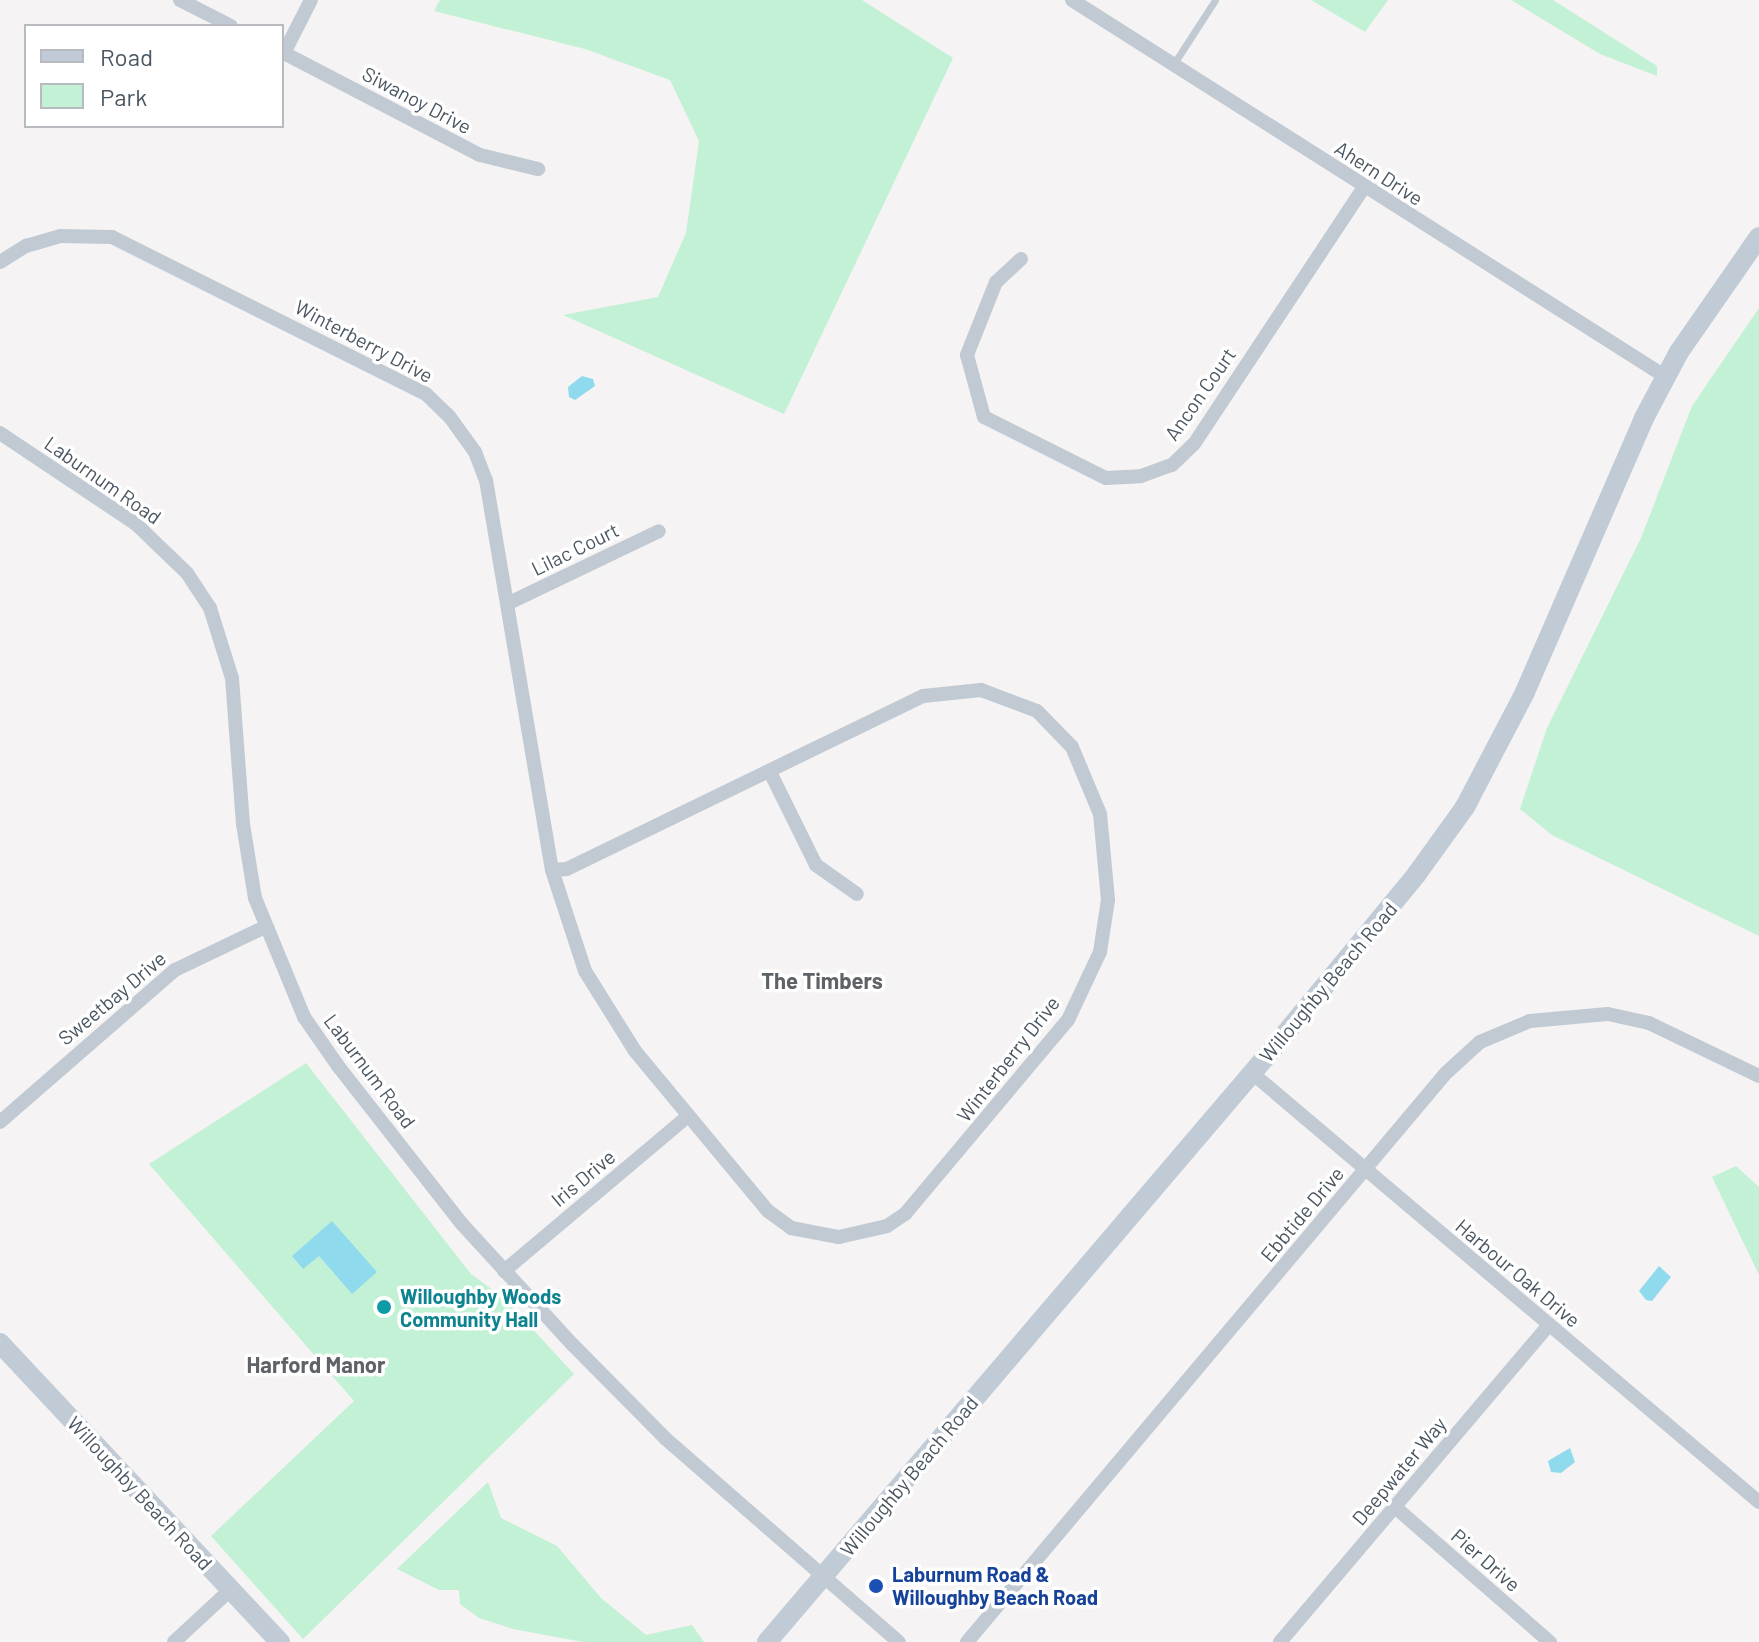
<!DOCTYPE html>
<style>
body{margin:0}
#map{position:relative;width:1759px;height:1642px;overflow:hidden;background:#f5f3f3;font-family:Barlow,sans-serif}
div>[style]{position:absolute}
.green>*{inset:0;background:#c3f1d5}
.water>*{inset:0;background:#90daee}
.lane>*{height:7px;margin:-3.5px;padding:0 3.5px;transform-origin:3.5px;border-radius:3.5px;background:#c1cad2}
.street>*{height:14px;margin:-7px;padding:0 7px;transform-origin:7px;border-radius:7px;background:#c1cad2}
.secondary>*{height:20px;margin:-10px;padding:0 10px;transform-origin:10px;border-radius:10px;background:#c1cbd6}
.dots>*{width:22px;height:22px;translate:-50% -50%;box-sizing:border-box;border:4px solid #fff;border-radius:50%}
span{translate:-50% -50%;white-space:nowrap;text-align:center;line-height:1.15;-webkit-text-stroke:7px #fff;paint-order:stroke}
.street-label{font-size:20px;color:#4a5661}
.culture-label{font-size:20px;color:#0d838f;font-weight:700}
.left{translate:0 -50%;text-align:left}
.transit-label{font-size:20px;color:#164399;font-weight:700}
.neighbourhood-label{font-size:22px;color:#5f6368;font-weight:700}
.legend{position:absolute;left:24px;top:24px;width:260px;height:104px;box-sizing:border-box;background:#fff;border:2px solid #b7bbc0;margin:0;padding:10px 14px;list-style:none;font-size:24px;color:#4a5661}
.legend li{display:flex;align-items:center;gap:16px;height:40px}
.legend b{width:40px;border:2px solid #b7bbc0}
</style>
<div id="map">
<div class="green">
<i style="clip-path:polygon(440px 0,862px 0,953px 58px,784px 414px,563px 315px,658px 297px,686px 233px,699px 141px,670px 80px,585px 49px,434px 11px)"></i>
<i style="clip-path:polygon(1311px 0,1388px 0,1365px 32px)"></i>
<i style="clip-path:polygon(1511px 0,1553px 0,1657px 66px,1657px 76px,1600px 54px)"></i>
<i style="clip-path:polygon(1759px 308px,1759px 936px,1552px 835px,1520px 809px,1547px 728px,1641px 538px,1692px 406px)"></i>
<i style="clip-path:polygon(306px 1063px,471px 1274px,505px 1299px,574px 1374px,303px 1639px,211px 1536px,354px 1401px,149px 1164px)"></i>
<i style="clip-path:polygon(1736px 1166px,1759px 1187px,1759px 1275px,1712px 1177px)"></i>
<i style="clip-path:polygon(488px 1482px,501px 1518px,557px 1546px,601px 1598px,646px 1635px,692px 1625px,704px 1642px,583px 1642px,513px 1629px,479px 1618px,460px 1604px,459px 1590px,439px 1590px,397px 1569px)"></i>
</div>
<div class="water">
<i style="clip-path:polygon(582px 376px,593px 379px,595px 386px,575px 400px,569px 397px,568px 387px)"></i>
<i style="clip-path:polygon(332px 1221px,377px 1272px,352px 1294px,319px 1256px,303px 1269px,292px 1256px)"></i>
<i style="clip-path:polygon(1659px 1266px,1671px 1277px,1652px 1301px,1646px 1300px,1639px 1291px)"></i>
<i style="clip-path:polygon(1570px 1448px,1575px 1462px,1561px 1473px,1551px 1472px,1548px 1461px)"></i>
</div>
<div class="lane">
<i style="left:1173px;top:65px;width:77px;rotate:-57.1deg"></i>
</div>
<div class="street">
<i style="left:180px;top:0;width:57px;rotate:27deg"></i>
<i style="left:1072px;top:0;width:704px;rotate:32.4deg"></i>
<i style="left:282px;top:52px;width:223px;rotate:27.5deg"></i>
<i style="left:480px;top:155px;width:60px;rotate:13.6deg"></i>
<i style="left:284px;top:53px;width:59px;rotate:-63deg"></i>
<i style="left:1021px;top:259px;width:34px;rotate:137deg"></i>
<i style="left:996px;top:282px;width:79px;rotate:111.7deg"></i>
<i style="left:967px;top:355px;width:64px;rotate:74.7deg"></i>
<i style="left:984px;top:417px;width:136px;rotate:26.6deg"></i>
<i style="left:1106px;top:478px;width:35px;rotate:-3deg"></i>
<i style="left:1141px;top:476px;width:33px;rotate:-20deg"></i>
<i style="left:1172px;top:465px;width:30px;rotate:-44deg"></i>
<i style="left:1194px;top:444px;width:308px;rotate:-56.5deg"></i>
<i style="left:0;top:262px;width:31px;rotate:-32deg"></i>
<i style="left:26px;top:246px;width:35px;rotate:-16deg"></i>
<i style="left:60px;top:236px;width:52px;rotate:1.1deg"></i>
<i style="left:112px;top:237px;width:352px;rotate:26.6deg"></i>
<i style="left:427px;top:395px;width:30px;rotate:44deg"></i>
<i style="left:449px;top:416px;width:44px;rotate:54.2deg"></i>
<i style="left:475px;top:452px;width:30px;rotate:69deg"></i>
<i style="left:486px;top:480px;width:396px;rotate:80.4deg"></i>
<i style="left:552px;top:870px;width:106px;rotate:71.9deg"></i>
<i style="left:585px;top:971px;width:94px;rotate:58deg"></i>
<i style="left:635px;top:1051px;width:208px;rotate:50.3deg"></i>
<i style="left:768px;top:1211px;width:29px;rotate:36deg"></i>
<i style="left:791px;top:1228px;width:49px;rotate:10.6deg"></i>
<i style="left:839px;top:1237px;width:49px;rotate:-12.9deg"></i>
<i style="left:887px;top:1226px;width:22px;rotate:-34deg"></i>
<i style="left:905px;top:1214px;width:253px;rotate:-50deg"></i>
<i style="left:1068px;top:1020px;width:75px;rotate:-64.8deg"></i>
<i style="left:1100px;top:952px;width:53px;rotate:-81.3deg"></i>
<i style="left:1108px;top:900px;width:86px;rotate:-95.3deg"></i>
<i style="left:1100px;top:814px;width:73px;rotate:-112.7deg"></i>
<i style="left:1072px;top:747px;width:50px;rotate:-134.2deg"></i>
<i style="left:1037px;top:711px;width:60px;rotate:-159.4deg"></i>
<i style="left:981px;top:690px;width:58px;rotate:174.1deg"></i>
<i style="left:923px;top:696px;width:396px;rotate:154.1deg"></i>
<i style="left:567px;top:869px;width:15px;rotate:176deg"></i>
<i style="left:0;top:433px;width:164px;rotate:33.8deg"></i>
<i style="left:136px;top:524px;width:71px;rotate:43.9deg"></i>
<i style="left:187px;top:573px;width:42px;rotate:56.7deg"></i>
<i style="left:210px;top:608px;width:73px;rotate:72.6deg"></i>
<i style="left:232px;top:678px;width:146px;rotate:85.7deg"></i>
<i style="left:243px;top:824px;width:75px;rotate:80.8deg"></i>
<i style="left:255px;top:898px;width:129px;rotate:67.6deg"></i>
<i style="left:304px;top:1017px;width:60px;rotate:55.2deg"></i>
<i style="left:338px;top:1066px;width:201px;rotate:51.9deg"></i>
<i style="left:462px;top:1224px;width:164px;rotate:47.5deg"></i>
<i style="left:573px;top:1345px;width:132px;rotate:45.3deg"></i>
<i style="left:666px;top:1439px;width:309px;rotate:41.1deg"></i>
<i style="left:509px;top:603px;width:166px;rotate:-25.6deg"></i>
<i style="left:770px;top:772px;width:104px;rotate:63.7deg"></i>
<i style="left:816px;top:865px;width:50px;rotate:35.3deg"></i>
<i style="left:1252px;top:1073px;width:664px;rotate:40.24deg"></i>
<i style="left:0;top:1122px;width:232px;rotate:-41deg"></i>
<i style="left:175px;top:970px;width:100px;rotate:-25.5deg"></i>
<i style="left:504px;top:1271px;width:241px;rotate:-40.1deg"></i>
<i style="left:1395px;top:1507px;width:206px;rotate:41.1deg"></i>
<i style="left:174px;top:1642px;width:76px;rotate:-42.9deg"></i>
<i style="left:967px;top:1642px;width:744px;rotate:-49.91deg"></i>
<i style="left:1446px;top:1073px;width:46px;rotate:-42.4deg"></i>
<i style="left:1480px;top:1042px;width:54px;rotate:-22.8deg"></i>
<i style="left:1530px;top:1021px;width:78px;rotate:-5.1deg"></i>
<i style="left:1608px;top:1014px;width:42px;rotate:12.4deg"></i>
<i style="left:1649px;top:1023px;width:122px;rotate:25.7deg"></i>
<i style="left:1280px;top:1642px;width:416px;rotate:-49.7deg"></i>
</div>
<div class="secondary">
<i style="left:0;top:1343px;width:410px;rotate:46.9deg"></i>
<i style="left:767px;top:1642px;width:785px;rotate:-49.55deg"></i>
<i style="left:1276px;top:1045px;width:220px;rotate:-50.5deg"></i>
<i style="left:1416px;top:875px;width:84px;rotate:-54.2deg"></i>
<i style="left:1465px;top:807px;width:130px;rotate:-62.4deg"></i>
<i style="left:1525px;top:692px;width:299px;rotate:-66.5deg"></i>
<i style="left:1644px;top:418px;width:75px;rotate:-62.1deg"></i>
<i style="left:1679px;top:352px;width:140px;rotate:-55.2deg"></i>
</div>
<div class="dots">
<i style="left:384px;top:1307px;background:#0f9aa8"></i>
<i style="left:876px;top:1586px;background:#1a4fb4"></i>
</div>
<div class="street-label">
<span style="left:417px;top:100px;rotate:28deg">Siwanoy Drive</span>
<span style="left:1379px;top:173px;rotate:33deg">Ahern Drive</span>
<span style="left:364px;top:341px;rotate:28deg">Winterberry Drive</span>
<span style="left:1200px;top:394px;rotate:-55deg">Ancon Court</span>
<span style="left:103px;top:480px;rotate:35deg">Laburnum Road</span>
<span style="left:575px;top:549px;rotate:-26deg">Lilac Court</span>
<span style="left:1328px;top:982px;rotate:-50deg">Willoughby Beach Road</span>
<span style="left:112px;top:998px;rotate:-40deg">Sweetbay Drive</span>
<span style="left:1008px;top:1059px;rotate:-52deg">Winterberry Drive</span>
<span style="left:370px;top:1071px;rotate:53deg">Laburnum Road</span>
<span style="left:583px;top:1178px;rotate:-40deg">Iris Drive</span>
<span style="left:1302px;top:1214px;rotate:-50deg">Ebbtide Drive</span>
<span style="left:1518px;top:1273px;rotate:40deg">Harbour Oak Drive</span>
<span style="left:1399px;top:1471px;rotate:-50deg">Deepwater Way</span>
<span style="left:909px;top:1476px;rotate:-50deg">Willoughby Beach Road</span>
<span style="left:140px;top:1493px;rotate:47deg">Willoughby Beach Road</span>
<span style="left:1486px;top:1560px;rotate:41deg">Pier Drive</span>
</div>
<div class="culture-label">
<span class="left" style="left:400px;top:1308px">Willoughby Woods<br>Community Hall</span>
</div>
<div class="transit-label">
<span class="left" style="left:892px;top:1586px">Laburnum Road &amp;<br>Willoughby Beach Road</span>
</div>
<div class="neighbourhood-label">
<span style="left:822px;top:981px">The Timbers</span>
<span style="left:316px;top:1365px">Harford Manor</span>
</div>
<ul class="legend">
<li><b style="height:10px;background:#c1cbd6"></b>Road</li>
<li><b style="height:22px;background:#c3f1d5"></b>Park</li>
</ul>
</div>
